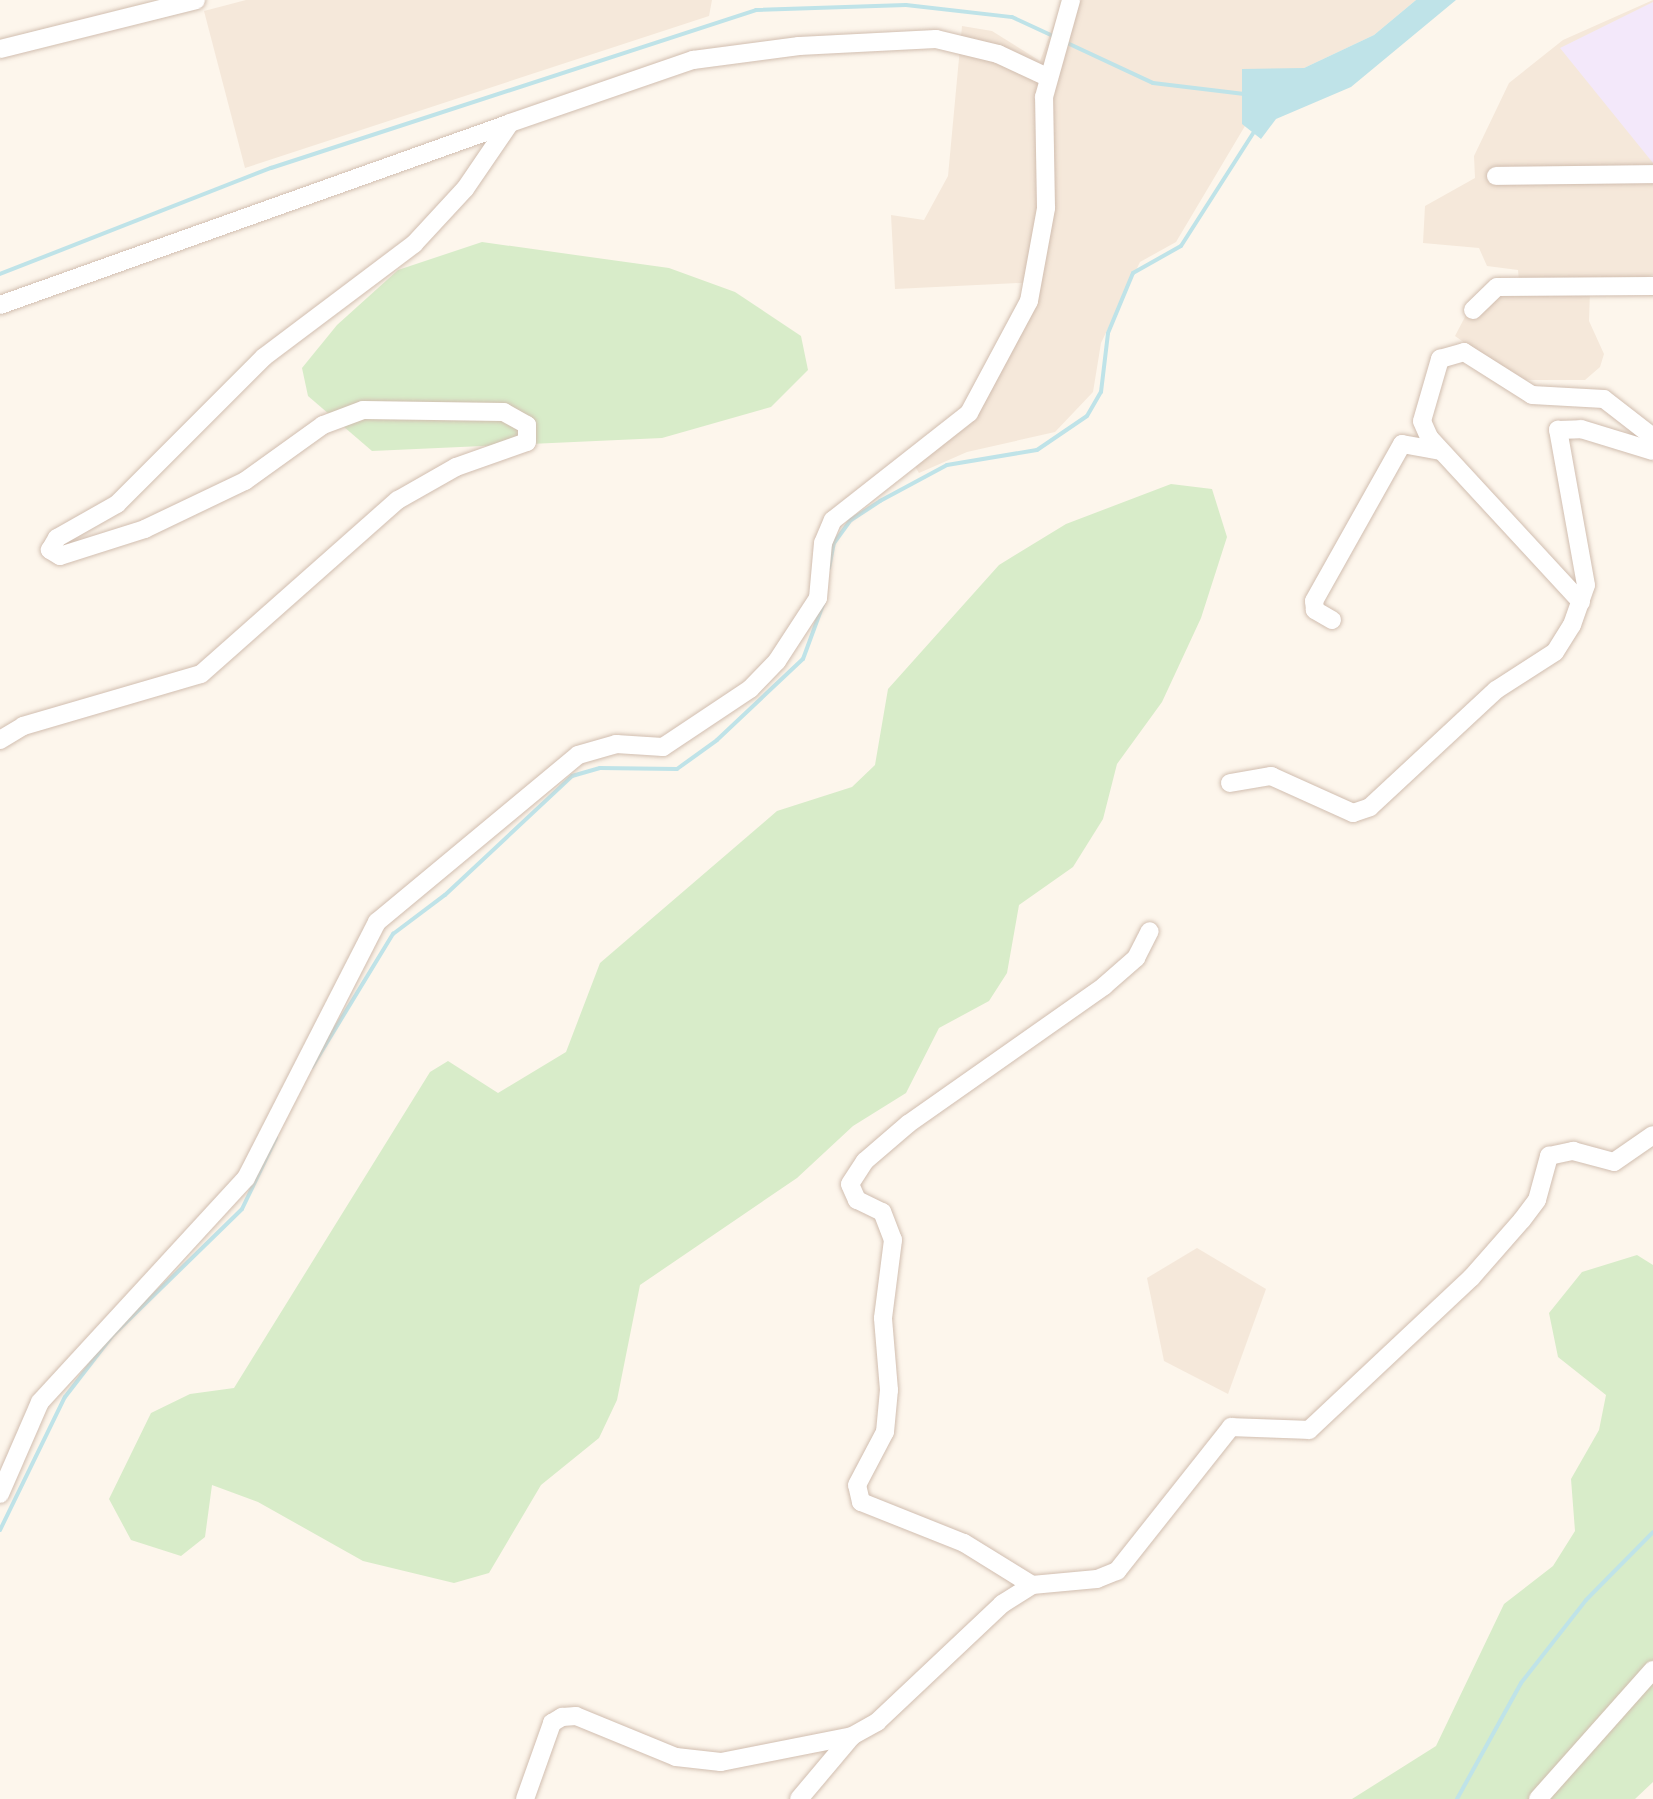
<!DOCTYPE html>
<style>
body{margin:0}
#map{position:relative;width:1653px;height:1799px;overflow:hidden;background:#fdf6ec;font-family:Jost,sans-serif}
div>[style]{position:absolute}
.residential>*{inset:0;background:#f5e8da}
.education>*{inset:0;background:#f3e8fa}
.green>*{inset:0;background:#d8ecc9}
.water>*{inset:0;background:#bfe3e8}
.stream>*{height:4px;margin:-2px;padding:0 2px;transform-origin:2px;border-radius:2px;background:#bfe3e8}
.roads{filter:drop-shadow(0 0 2px #d1beb0) drop-shadow(0 0 2px #d1beb0)}
.minor>*{height:18px;margin:-9px;padding:0 9px;transform-origin:9px;border-radius:9px;background:#fff}
span{translate:-50% -50%;white-space:nowrap;text-align:center;line-height:1.15;-webkit-text-stroke:8px #fffaf3;paint-order:stroke}
</style>
<div id="map">
<div class="residential">
<i style="clip-path:polygon(246px 0,712px 0,709px 16px,245px 168px,204px 11px)"></i>
<i style="clip-path:polygon(1063px 0,1416px 0,1374px 35px,1304px 68px,1277px 72px,1176px 242px,1140px 262px,1101px 343px,1093px 392px,1055px 432px,967px 452px,919px 473px,909px 456px,964px 407px,1010px 351px,1034px 311px,1040px 282px,895px 289px,891px 215px,924px 220px,948px 176px,962px 26px,992px 31px,1040px 61px)"></i>
<i style="clip-path:polygon(1653px 0,1653px 275px,1590px 291px,1589px 321px,1604px 354px,1600px 367px,1585px 380px,1518px 380px,1455px 336px,1477px 294px,1519px 282px,1518px 270px,1487px 266px,1479px 248px,1423px 243px,1425px 206px,1475px 178px,1474px 156px,1509px 83px,1563px 40px)"></i>
<i style="clip-path:polygon(1197px 1248px,1266px 1289px,1228px 1394px,1164px 1361px,1147px 1278px)"></i>
</div>
<div class="education">
<i style="clip-path:polygon(1653px 2px,1653px 163px,1560px 48px)"></i>
</div>
<div class="green">
<i style="clip-path:polygon(482px 242px,669px 268px,735px 292px,801px 336px,808px 370px,771px 407px,662px 438px,372px 451px,308px 396px,302px 368px,337px 325px,398px 270px)"></i>
<i style="clip-path:polygon(1171px 484px,1212px 489px,1227px 537px,1201px 618px,1162px 702px,1117px 764px,1103px 819px,1073px 867px,1019px 905px,1007px 973px,989px 1001px,939px 1028px,906px 1093px,853px 1126px,797px 1178px,640px 1285px,617px 1400px,599px 1438px,541px 1485px,489px 1573px,454px 1583px,363px 1561px,258px 1502px,212px 1485px,205px 1537px,181px 1556px,131px 1540px,109px 1499px,151px 1413px,190px 1394px,234px 1388px,430px 1072px,448px 1061px,498px 1093px,566px 1052px,600px 963px,777px 811px,852px 787px,875px 765px,888px 689px,999px 565px,1066px 524px)"></i>
<i style="clip-path:polygon(1637px 1255px,1653px 1265px,1653px 1782px,1635px 1799px,1352px 1799px,1436px 1746px,1504px 1604px,1553px 1566px,1575px 1531px,1571px 1479px,1599px 1430px,1606px 1395px,1558px 1357px,1549px 1313px,1582px 1272px)"></i>
</div>
<div class="water">
<i style="clip-path:polygon(1416px 0,1456px 0,1351px 87px,1276px 119px,1261px 139px,1242px 124px,1242px 69px,1304px 68px,1374px 35px)"></i>
</div>
<div class="stream">
<i style="left:1063px;top:41px;width:99px;rotate:25deg"></i>
<i style="left:1153px;top:83px;width:92px;rotate:6.9deg"></i>
<i style="left:0;top:274px;width:291px;rotate:-21.4deg"></i>
<i style="left:271px;top:168px;width:510px;rotate:-18.04deg"></i>
<i style="left:756px;top:10px;width:150px;rotate:-1.9deg"></i>
<i style="left:906px;top:5px;width:107px;rotate:6.5deg"></i>
<i style="left:1012px;top:17px;width:47px;rotate:24.9deg"></i>
<i style="left:829px;top:568px;width:25px;rotate:-79deg"></i>
<i style="left:834px;top:543px;width:29px;rotate:-54deg"></i>
<i style="left:851px;top:520px;width:35px;rotate:-33deg"></i>
<i style="left:880px;top:501px;width:76px;rotate:-28.2deg"></i>
<i style="left:947px;top:465px;width:91px;rotate:-9.5deg"></i>
<i style="left:1037px;top:450px;width:60px;rotate:-34.2deg"></i>
<i style="left:1087px;top:416px;width:28px;rotate:-60deg"></i>
<i style="left:1101px;top:392px;width:59px;rotate:-83.2deg"></i>
<i style="left:1108px;top:333px;width:65px;rotate:-67.4deg"></i>
<i style="left:1133px;top:273px;width:55px;rotate:-29.4deg"></i>
<i style="left:1181px;top:246px;width:135px;rotate:-57.4deg"></i>
<i style="left:312px;top:1067px;width:156px;rotate:-58.7deg"></i>
<i style="left:393px;top:934px;width:65px;rotate:-36.9deg"></i>
<i style="left:445px;top:895px;width:174px;rotate:-43.1deg"></i>
<i style="left:572px;top:776px;width:29px;rotate:-16deg"></i>
<i style="left:600px;top:768px;width:77px;rotate:0.7deg"></i>
<i style="left:677px;top:769px;width:49px;rotate:-35.9deg"></i>
<i style="left:717px;top:740px;width:118px;rotate:-43.3deg"></i>
<i style="left:803px;top:659px;width:61px;rotate:-69.8deg"></i>
<i style="left:0;top:1530px;width:148px;rotate:-64deg"></i>
<i style="left:65px;top:1397px;width:78px;rotate:-52.3deg"></i>
<i style="left:113px;top:1335px;width:180px;rotate:-44.3deg"></i>
<i style="left:242px;top:1209px;width:79px;rotate:-64.4deg"></i>
<i style="left:1457px;top:1799px;width:132px;rotate:-61.1deg"></i>
<i style="left:1521px;top:1683px;width:105px;rotate:-51.9deg"></i>
<i style="left:1586px;top:1600px;width:95px;rotate:-45.4deg"></i>
</div>
<div class="roads">
<div class="minor">
<i style="left:0;top:49px;width:202px;rotate:-14deg"></i>
<i style="left:1496px;top:176px;width:157px;rotate:-0.7deg"></i>
<i style="left:0;top:305px;width:539px;rotate:-19.61deg"></i>
<i style="left:1473px;top:310px;width:33px;rotate:-44deg"></i>
<i style="left:1497px;top:287px;width:156px;rotate:-0.4deg"></i>
<i style="left:1581px;top:602px;width:224px;rotate:-132.7deg"></i>
<i style="left:1429px;top:437px;width:17px;rotate:-114deg"></i>
<i style="left:1422px;top:421px;width:65px;rotate:-73.8deg"></i>
<i style="left:1440px;top:359px;width:25px;rotate:-16deg"></i>
<i style="left:1464px;top:352px;width:80px;rotate:32.3deg"></i>
<i style="left:1532px;top:395px;width:72px;rotate:3.2deg"></i>
<i style="left:1604px;top:399px;width:62px;rotate:37.8deg"></i>
<i style="left:1332px;top:620px;width:20px;rotate:-150deg"></i>
<i style="left:1315px;top:610px;width:9px;rotate:-96deg"></i>
<i style="left:1314px;top:601px;width:180px;rotate:-60.7deg"></i>
<i style="left:1402px;top:444px;width:39px;rotate:10deg"></i>
<i style="left:0;top:740px;width:27px;rotate:-31deg"></i>
<i style="left:23px;top:726px;width:185px;rotate:-16.3deg"></i>
<i style="left:201px;top:674px;width:263px;rotate:-41.5deg"></i>
<i style="left:398px;top:500px;width:67px;rotate:-29.6deg"></i>
<i style="left:456px;top:467px;width:75px;rotate:-19.4deg"></i>
<i style="left:527px;top:442px;width:17px;rotate:-90deg"></i>
<i style="left:527px;top:425px;width:26px;rotate:-151deg"></i>
<i style="left:504px;top:412px;width:141px;rotate:-179.2deg"></i>
<i style="left:363px;top:410px;width:43px;rotate:159.4deg"></i>
<i style="left:323px;top:425px;width:96px;rotate:144.3deg"></i>
<i style="left:245px;top:481px;width:111px;rotate:154.4deg"></i>
<i style="left:145px;top:529px;width:89px;rotate:162.4deg"></i>
<i style="left:60px;top:556px;width:12px;rotate:-149deg"></i>
<i style="left:50px;top:550px;width:14px;rotate:-60deg"></i>
<i style="left:57px;top:538px;width:69px;rotate:-29.5deg"></i>
<i style="left:117px;top:504px;width:208px;rotate:-45deg"></i>
<i style="left:264px;top:357px;width:188px;rotate:-37deg"></i>
<i style="left:414px;top:244px;width:75px;rotate:-47.2deg"></i>
<i style="left:465px;top:189px;width:80px;rotate:-55.7deg"></i>
<i style="left:510px;top:123px;width:194px;rotate:-19deg"></i>
<i style="left:693px;top:60px;width:107px;rotate:-7.5deg"></i>
<i style="left:799px;top:46px;width:137px;rotate:-2.9deg"></i>
<i style="left:936px;top:39px;width:64px;rotate:13.6deg"></i>
<i style="left:998px;top:54px;width:54px;rotate:25.1deg"></i>
<i style="left:1230px;top:783px;width:42px;rotate:-9.7deg"></i>
<i style="left:1271px;top:776px;width:90px;rotate:24.3deg"></i>
<i style="left:1353px;top:813px;width:18px;rotate:-19deg"></i>
<i style="left:1370px;top:807px;width:172px;rotate:-42.9deg"></i>
<i style="left:1496px;top:690px;width:70px;rotate:-32.8deg"></i>
<i style="left:1555px;top:652px;width:32px;rotate:-58deg"></i>
<i style="left:1572px;top:625px;width:42px;rotate:-70.7deg"></i>
<i style="left:1586px;top:585px;width:158px;rotate:-100.2deg"></i>
<i style="left:1558px;top:430px;width:23px;rotate:-2deg"></i>
<i style="left:1581px;top:429px;width:75px;rotate:17deg"></i>
<i style="left:0;top:1494px;width:100px;rotate:-66.5deg"></i>
<i style="left:40px;top:1402px;width:304px;rotate:-47.4deg"></i>
<i style="left:246px;top:1178px;width:288px;rotate:-62.9deg"></i>
<i style="left:377px;top:922px;width:261px;rotate:-39.7deg"></i>
<i style="left:578px;top:755px;width:40px;rotate:-16deg"></i>
<i style="left:616px;top:744px;width:47px;rotate:3.7deg"></i>
<i style="left:663px;top:747px;width:105px;rotate:-33.7deg"></i>
<i style="left:750px;top:689px;width:39px;rotate:-46deg"></i>
<i style="left:777px;top:661px;width:75px;rotate:-56.9deg"></i>
<i style="left:818px;top:598px;width:55px;rotate:-84.8deg"></i>
<i style="left:823px;top:543px;width:25px;rotate:-67deg"></i>
<i style="left:833px;top:520px;width:173px;rotate:-38.2deg"></i>
<i style="left:969px;top:413px;width:127px;rotate:-61.8deg"></i>
<i style="left:1029px;top:301px;width:95px;rotate:-79.6deg"></i>
<i style="left:1046px;top:208px;width:111px;rotate:-91deg"></i>
<i style="left:1044px;top:97px;width:101px;rotate:-74.4deg"></i>
<i style="left:1032px;top:1585px;width:80px;rotate:-148.3deg"></i>
<i style="left:964px;top:1543px;width:111px;rotate:-158.3deg"></i>
<i style="left:861px;top:1502px;width:17px;rotate:-103deg"></i>
<i style="left:857px;top:1485px;width:60px;rotate:-62.2deg"></i>
<i style="left:885px;top:1432px;width:42px;rotate:-84.6deg"></i>
<i style="left:889px;top:1390px;width:72px;rotate:-94.8deg"></i>
<i style="left:883px;top:1318px;width:79px;rotate:-82.7deg"></i>
<i style="left:893px;top:1240px;width:30px;rotate:-111deg"></i>
<i style="left:882px;top:1212px;width:28px;rotate:-154deg"></i>
<i style="left:857px;top:1200px;width:17px;rotate:-114deg"></i>
<i style="left:850px;top:1184px;width:27px;rotate:-57deg"></i>
<i style="left:865px;top:1161px;width:57px;rotate:-40.7deg"></i>
<i style="left:908px;top:1124px;width:240px;rotate:-35.1deg"></i>
<i style="left:1104px;top:986px;width:43px;rotate:-41.2deg"></i>
<i style="left:1136px;top:958px;width:30px;rotate:-63deg"></i>
<i style="left:525px;top:1799px;width:81px;rotate:-70.4deg"></i>
<i style="left:552px;top:1723px;width:12px;rotate:-31deg"></i>
<i style="left:562px;top:1717px;width:14px;rotate:-4deg"></i>
<i style="left:576px;top:1716px;width:108px;rotate:22.3deg"></i>
<i style="left:676px;top:1757px;width:45px;rotate:6.3deg"></i>
<i style="left:721px;top:1762px;width:134px;rotate:-11.2deg"></i>
<i style="left:852px;top:1736px;width:29px;rotate:-29deg"></i>
<i style="left:877px;top:1722px;width:172px;rotate:-43.3deg"></i>
<i style="left:1002px;top:1604px;width:36px;rotate:-32deg"></i>
<i style="left:1032px;top:1585px;width:65px;rotate:-5.3deg"></i>
<i style="left:1097px;top:1579px;width:22px;rotate:-22deg"></i>
<i style="left:1117px;top:1571px;width:184px;rotate:-51.6deg"></i>
<i style="left:1231px;top:1427px;width:78px;rotate:2.2deg"></i>
<i style="left:1309px;top:1430px;width:222px;rotate:-43.2deg"></i>
<i style="left:1471px;top:1278px;width:77px;rotate:-48.7deg"></i>
<i style="left:1522px;top:1220px;width:25px;rotate:-53deg"></i>
<i style="left:1537px;top:1200px;width:46px;rotate:-74.7deg"></i>
<i style="left:1549px;top:1156px;width:25px;rotate:-12deg"></i>
<i style="left:1573px;top:1151px;width:42px;rotate:15deg"></i>
<i style="left:1614px;top:1162px;width:47px;rotate:-34.7deg"></i>
<i style="left:799px;top:1799px;width:82px;rotate:-49.9deg"></i>
<i style="left:1538px;top:1799px;width:173px;rotate:-48.3deg"></i>
</div>
</div>
</div>
